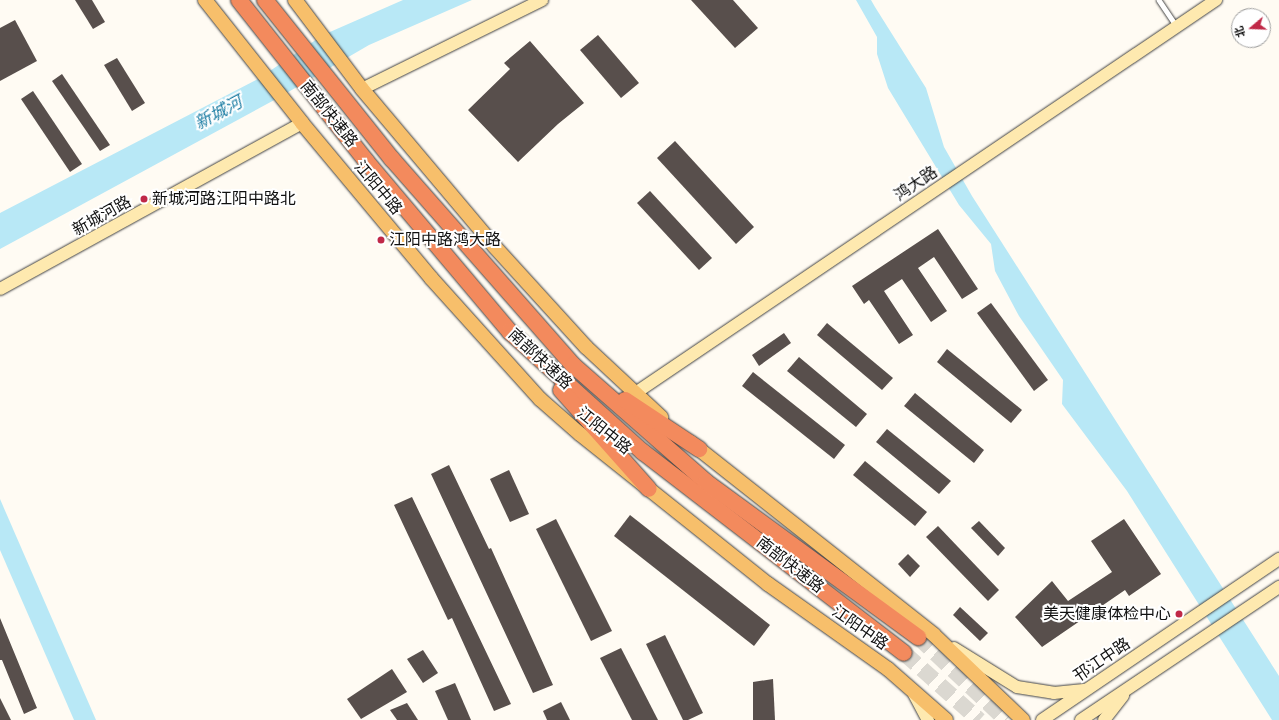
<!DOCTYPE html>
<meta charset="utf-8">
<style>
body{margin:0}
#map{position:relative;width:1279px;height:720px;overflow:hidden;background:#fffbf3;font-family:Spectral,"Noto Sans SC",serif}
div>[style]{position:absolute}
.water>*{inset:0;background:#b8e8f6}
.building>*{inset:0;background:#584f4c}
.highway-tunnel>*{height:16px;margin-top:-8px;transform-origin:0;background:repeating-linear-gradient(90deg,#dbd8d1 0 16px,transparent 0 24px)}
.roads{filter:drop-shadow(0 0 1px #434343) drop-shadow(0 0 1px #434343)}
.lane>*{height:4.5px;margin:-2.25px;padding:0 2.25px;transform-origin:2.25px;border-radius:2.25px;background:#fff}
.secondary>*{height:12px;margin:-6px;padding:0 6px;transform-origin:6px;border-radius:6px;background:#fee9af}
.primary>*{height:14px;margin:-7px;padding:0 7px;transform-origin:7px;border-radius:7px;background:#f7bf6b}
.highway>*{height:16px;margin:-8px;padding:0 8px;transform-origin:8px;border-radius:8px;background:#f38a5d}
.dots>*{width:11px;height:11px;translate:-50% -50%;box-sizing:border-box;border:2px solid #fff;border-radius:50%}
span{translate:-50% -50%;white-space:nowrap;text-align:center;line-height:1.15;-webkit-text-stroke:4px #fff;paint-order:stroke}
.street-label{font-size:16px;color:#101010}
.poi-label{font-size:16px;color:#101010}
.left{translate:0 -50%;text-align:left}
.right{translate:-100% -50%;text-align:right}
.water-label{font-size:17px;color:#197ba2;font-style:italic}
.north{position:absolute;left:1231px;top:8px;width:40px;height:40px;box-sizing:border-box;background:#fff;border:1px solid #9f9f9f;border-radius:50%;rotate:251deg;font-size:11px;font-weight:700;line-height:16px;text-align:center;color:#101010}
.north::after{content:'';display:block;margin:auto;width:14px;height:18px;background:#c02847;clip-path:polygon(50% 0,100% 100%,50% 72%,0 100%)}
</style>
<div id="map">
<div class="water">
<i style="clip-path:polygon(403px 0,472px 0,369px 45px,278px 98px,0 249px,0 213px,258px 79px,323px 35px)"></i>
<i style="clip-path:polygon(856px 0,871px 0,875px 7px,926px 88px,944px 147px,972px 196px,1279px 676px,1279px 720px,1272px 720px,1127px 491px,1062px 404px,1063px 380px,1019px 316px,995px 271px,991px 244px,959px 205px,888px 88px,877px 54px,877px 37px)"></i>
<i style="clip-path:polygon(0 499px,96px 720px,74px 720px,0 550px)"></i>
</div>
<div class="building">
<i style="clip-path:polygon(75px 0,92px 0,105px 22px,93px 29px)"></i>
<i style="clip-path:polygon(691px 0,733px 0,758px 28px,735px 48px)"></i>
<i style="clip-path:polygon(15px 20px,37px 61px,0 81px,0 28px)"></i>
<i style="clip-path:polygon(598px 35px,639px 83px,621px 98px,580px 50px)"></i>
<i style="clip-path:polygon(530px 41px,584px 103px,558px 124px,518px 162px,468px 110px,510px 69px,504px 63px)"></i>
<i style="clip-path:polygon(117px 58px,145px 103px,132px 111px,104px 65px)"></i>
<i style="clip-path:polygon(62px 74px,110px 145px,100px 151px,52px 81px)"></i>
<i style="clip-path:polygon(33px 91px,82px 164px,70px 172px,21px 99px)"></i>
<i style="clip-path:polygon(675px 141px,754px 227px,736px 244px,657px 158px)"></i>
<i style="clip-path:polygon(650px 191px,712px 258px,699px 270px,637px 203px)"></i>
<i style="clip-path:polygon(938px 229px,978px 289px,962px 299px,934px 257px,918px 268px,947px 311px,931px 322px,902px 279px,884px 291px,913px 335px,899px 344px,869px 300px,864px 304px,852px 286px)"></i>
<i style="clip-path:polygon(991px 303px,1048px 380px,1034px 391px,977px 313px)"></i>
<i style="clip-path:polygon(827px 323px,893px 378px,882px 390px,817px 335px)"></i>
<i style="clip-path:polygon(784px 333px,791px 343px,759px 366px,752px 355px)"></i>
<i style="clip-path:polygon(947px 349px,1022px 410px,1011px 423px,937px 362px)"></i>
<i style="clip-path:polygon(799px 357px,867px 414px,856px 427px,787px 371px)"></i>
<i style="clip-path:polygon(753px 372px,845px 445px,834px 459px,742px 386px)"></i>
<i style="clip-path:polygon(915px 393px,984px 450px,974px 463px,904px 406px)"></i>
<i style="clip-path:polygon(887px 429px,951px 481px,939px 494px,876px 442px)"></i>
<i style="clip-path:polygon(865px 461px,927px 512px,915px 526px,853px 475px)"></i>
<i style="clip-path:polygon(449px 465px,489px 549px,491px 548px,553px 685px,533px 693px,431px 474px)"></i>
<i style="clip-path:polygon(509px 470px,529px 514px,510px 522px,490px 479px)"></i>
<i style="clip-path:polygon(412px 497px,511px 704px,494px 711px,452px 618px,448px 620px,394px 505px)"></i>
<i style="clip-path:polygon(630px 515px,770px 625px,754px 646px,614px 536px)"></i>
<i style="clip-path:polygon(556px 519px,612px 631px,591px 641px,536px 529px)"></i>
<i style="clip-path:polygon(1124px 519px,1161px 574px,1129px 596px,1125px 590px,1042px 647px,1015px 617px,1052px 581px,1068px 601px,1112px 572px,1091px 541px)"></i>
<i style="clip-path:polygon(979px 521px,1005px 548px,998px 556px,971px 528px)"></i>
<i style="clip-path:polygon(938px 526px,999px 590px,988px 601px,926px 537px)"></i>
<i style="clip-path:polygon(908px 554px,920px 566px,910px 577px,898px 564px)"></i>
<i style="clip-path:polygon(960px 607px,988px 633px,980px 641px,953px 615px)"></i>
<i style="clip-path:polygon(0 618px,37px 708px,24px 714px,2px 660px,0 660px)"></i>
<i style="clip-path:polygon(665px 635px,703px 713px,688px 720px,683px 720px,646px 644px)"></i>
<i style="clip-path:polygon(621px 648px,658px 720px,632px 720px,600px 658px)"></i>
<i style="clip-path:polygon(423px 650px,438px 673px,423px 683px,407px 659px)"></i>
<i style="clip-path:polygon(392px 669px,407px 692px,361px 719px,347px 699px)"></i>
<i style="clip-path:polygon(773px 679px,775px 720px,753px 720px,753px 682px)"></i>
<i style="clip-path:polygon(455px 683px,471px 720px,448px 720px,435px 691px)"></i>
<i style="clip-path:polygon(0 698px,11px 720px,0 720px)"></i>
<i style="clip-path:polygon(561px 702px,570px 720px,547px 720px,543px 711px)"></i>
<i style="clip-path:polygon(407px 703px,418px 720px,397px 720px,390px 710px)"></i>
</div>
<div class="highway-tunnel">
<i style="left:918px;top:637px;width:121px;rotate:43.3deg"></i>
<i style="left:904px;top:653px;width:101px;rotate:41.8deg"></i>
</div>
<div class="roads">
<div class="lane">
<i style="left:1159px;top:0;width:32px;rotate:56deg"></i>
</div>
<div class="secondary">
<i style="left:362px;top:89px;width:201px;rotate:-26.3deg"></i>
<i style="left:0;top:289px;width:345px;rotate:-28.8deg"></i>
<i style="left:634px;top:394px;width:703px;rotate:-34.1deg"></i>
<i style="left:954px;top:648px;width:74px;rotate:31.8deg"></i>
<i style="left:1017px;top:687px;width:37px;rotate:9deg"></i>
<i style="left:1054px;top:693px;width:30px;rotate:-6deg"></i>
<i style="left:914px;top:694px;width:30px;rotate:62deg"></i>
<i style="left:1042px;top:720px;width:287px;rotate:-34.2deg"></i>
<i style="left:1081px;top:720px;width:239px;rotate:-33.9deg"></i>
<i style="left:1104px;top:720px;width:31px;rotate:-52deg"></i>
</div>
<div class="primary">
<i style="left:205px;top:0;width:157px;rotate:51.7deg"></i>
<i style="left:302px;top:123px;width:202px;rotate:50.2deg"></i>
<i style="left:431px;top:278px;width:163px;rotate:48deg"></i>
<i style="left:540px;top:399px;width:53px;rotate:41.2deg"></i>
<i style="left:580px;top:434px;width:241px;rotate:38.6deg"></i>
<i style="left:768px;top:584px;width:147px;rotate:35.3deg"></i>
<i style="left:888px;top:669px;width:77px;rotate:41.3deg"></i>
<i style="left:295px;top:0;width:111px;rotate:53deg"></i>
<i style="left:362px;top:89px;width:205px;rotate:49.9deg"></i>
<i style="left:494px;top:246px;width:137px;rotate:47.7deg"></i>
<i style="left:586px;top:347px;width:103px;rotate:43deg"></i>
<i style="left:690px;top:442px;width:311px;rotate:38.3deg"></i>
<i style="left:934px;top:635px;width:123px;rotate:43.7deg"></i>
</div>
<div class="highway">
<i style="left:239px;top:0;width:205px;rotate:51.7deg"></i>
<i style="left:366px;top:161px;width:224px;rotate:49.9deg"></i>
<i style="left:510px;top:332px;width:179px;rotate:42.1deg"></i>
<i style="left:643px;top:452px;width:329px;rotate:37.6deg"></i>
<i style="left:265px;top:0;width:203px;rotate:51.4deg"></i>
<i style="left:392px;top:159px;width:274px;rotate:48.7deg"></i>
<i style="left:573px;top:365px;width:177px;rotate:41.3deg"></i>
<i style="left:706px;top:482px;width:263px;rotate:36.2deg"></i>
<i style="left:561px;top:390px;width:132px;rotate:48.4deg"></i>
<i style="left:625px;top:400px;width:89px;rotate:33.5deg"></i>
</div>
</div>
<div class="dots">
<i style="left:144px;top:199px;background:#c02847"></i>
<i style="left:381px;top:240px;background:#c02847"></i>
<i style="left:1179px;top:614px;background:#c02847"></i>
</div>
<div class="street-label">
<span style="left:329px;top:114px;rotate:51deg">南部快速路</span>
<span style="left:916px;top:184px;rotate:-34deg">鸿大路</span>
<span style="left:378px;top:188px;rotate:50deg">江阳中路</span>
<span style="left:102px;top:216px;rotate:-29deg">新城河路</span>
<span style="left:540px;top:359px;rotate:43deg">南部快速路</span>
<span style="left:604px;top:431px;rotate:39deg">江阳中路</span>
<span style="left:790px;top:565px;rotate:38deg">南部快速路</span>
<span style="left:860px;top:628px;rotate:35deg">江阳中路</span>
<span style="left:1102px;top:660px;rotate:-34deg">邗江中路</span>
</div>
<div class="poi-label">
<span class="left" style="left:152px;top:199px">新城河路江阳中路北</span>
<span class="left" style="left:389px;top:240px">江阳中路鸿大路</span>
<span class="right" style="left:1171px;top:614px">美天健康体检中心</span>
</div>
<div class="water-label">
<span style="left:219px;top:114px;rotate:-28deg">新城河</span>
</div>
<div class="north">北</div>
</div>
